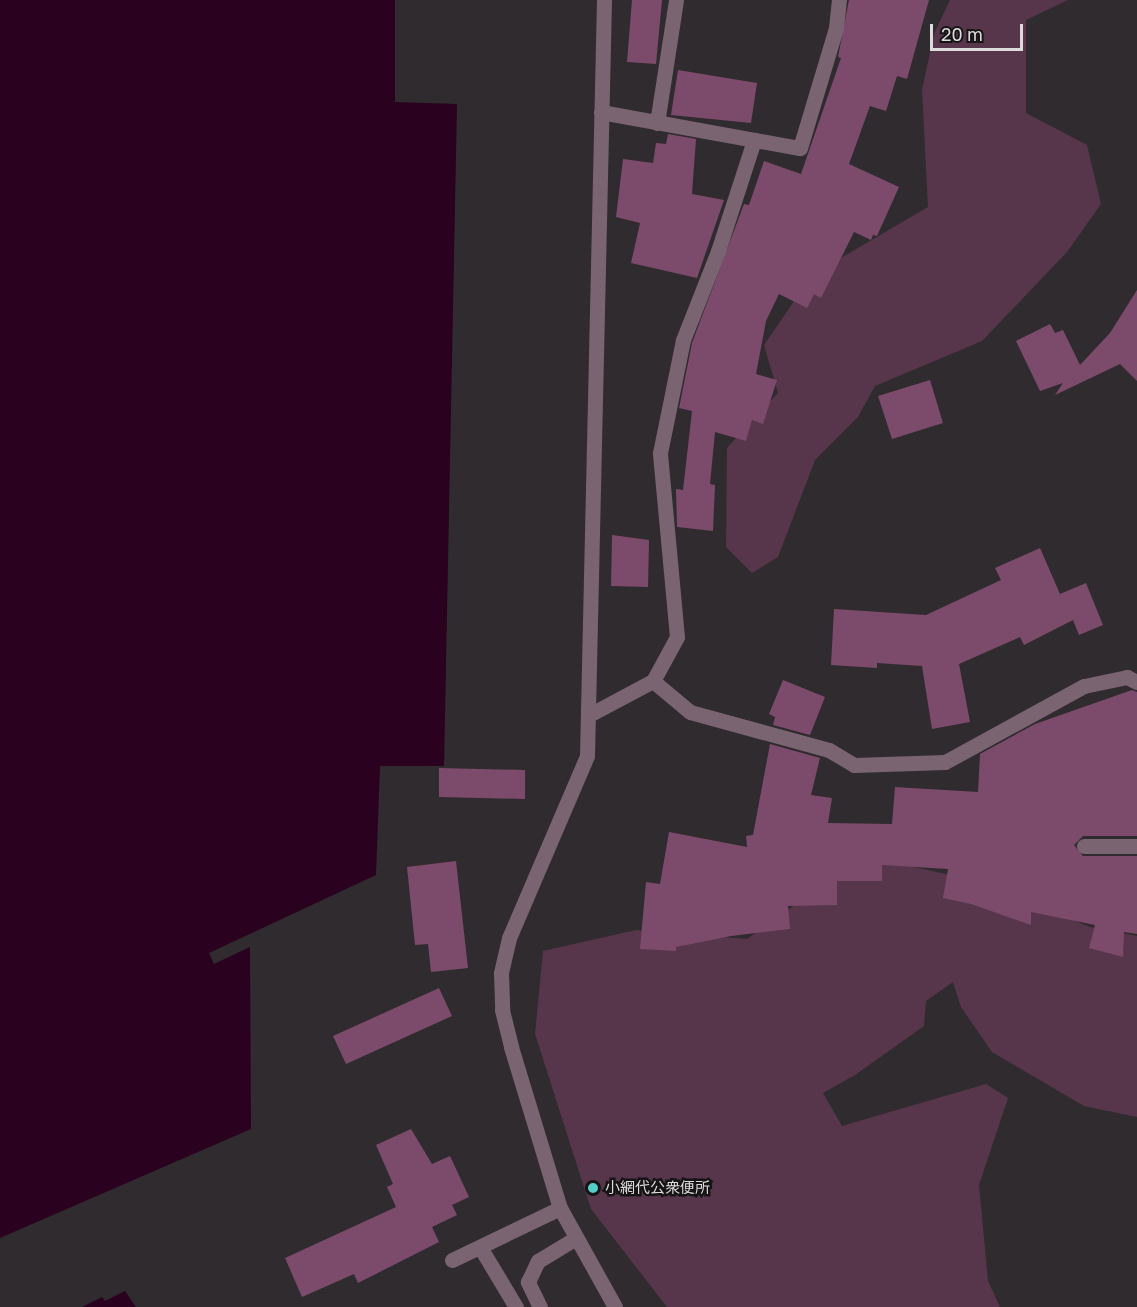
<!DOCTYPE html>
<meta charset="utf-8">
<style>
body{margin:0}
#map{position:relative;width:1137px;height:1307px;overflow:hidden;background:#302b2e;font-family:"Golos Text","Noto Sans JP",sans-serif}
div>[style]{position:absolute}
.green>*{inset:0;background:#57364b}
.water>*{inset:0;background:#2a011f}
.building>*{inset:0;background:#7c4b6b}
.minor>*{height:15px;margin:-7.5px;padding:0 7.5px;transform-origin:7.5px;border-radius:7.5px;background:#7b6472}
.dots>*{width:16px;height:16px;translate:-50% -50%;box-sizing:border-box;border:3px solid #171416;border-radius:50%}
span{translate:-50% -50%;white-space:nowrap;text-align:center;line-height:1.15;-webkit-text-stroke:5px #171416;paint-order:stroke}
.poi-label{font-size:15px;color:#dedbdd}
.left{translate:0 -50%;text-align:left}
.scale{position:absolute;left:930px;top:24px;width:93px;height:27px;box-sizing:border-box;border:3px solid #dedbdd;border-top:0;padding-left:8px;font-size:18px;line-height:21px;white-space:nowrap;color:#dedbdd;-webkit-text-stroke:4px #171416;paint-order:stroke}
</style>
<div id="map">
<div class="green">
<i style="clip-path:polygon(950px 0,1068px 0,1026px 20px,1026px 113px,1087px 145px,1101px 204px,1067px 252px,982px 341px,875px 386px,858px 417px,815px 460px,778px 557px,752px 573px,726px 547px,727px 448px,778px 393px,764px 345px,812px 275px,928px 207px,922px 90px,934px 34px)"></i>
<i style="clip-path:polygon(864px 856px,973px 880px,1090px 927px,1137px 936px,1137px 1117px,1084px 1106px,992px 1052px,961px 1007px,953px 982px,926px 1001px,924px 1026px,855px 1075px,823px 1093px,842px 1126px,986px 1084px,1008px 1098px,979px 1185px,988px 1281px,1000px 1307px,667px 1307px,591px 1209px,535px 1034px,543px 951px,636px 930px,747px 939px)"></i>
</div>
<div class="water">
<i style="clip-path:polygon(0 0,395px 0,395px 102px,457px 104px,444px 766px,380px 766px,376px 875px,209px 953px,214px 964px,250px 947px,251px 1129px,0 1238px)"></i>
<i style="clip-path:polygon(125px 1291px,136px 1307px,82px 1307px,102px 1297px,105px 1301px)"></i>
</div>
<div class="building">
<i style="clip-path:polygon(632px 0,662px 0,656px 64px,627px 62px)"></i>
<i style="clip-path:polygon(849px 0,929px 0,907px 79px,897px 76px,886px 111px,870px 106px,849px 164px,899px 187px,877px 236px,873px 235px,871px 240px,854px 232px,821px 298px,814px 294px,807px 308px,779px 294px,766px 321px,756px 374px,777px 380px,763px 424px,752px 420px,746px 441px,715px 432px,710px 484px,715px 485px,713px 531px,677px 527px,676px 489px,683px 490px,692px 411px,679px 408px,692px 343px,744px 204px,749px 205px,764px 161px,801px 174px,841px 58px,838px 57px)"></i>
<i style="clip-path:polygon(678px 70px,757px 83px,751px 123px,671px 115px)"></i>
<i style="clip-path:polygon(668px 134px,696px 139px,692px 194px,724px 200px,697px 278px,631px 263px,640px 223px,616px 217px,623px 159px,653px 163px,656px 143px,666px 144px)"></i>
<i style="clip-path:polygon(1137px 290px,1137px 381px,1120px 364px,1055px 395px,1063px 383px,1040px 391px,1016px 341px,1050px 324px,1055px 333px,1063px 330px,1080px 365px,1110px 333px)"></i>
<i style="clip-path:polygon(930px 380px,943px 423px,892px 439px,878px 396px)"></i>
<i style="clip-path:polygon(612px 535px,649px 540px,648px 587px,611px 586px)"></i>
<i style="clip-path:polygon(1040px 548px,1060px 594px,1086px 583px,1103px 625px,1079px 635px,1073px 620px,1024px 645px,1020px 637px,959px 664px,970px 722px,932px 729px,922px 666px,877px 663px,877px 668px,831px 665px,834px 609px,926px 615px,1001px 580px,995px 568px)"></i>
<i style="clip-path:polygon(783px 680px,825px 697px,810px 735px,773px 725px,775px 717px,769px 714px)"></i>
<i style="clip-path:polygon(1132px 690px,1137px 692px,1137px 836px,1083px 836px,1074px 845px,1083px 856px,1137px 856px,1137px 934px,1124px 932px,1123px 957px,1089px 948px,1095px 925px,1031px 912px,1031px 925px,971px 904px,943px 898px,948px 869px,882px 865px,882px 881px,837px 881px,837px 905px,788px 906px,790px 929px,731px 936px,676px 947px,676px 951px,640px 949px,646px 882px,660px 884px,669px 832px,747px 847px,746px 836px,753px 835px,770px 744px,820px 758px,811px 795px,832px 798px,828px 823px,892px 824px,895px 787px,978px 792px,980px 754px,1035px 724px)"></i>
<i style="clip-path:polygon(439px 768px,525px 770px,525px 799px,439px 797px)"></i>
<i style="clip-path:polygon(456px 861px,468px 968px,431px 972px,428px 944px,415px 945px,407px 867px)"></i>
<i style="clip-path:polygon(439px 988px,452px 1016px,346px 1064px,333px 1036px)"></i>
<i style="clip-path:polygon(411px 1129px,432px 1164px,450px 1156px,469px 1197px,452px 1205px,457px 1215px,432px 1227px,439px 1242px,358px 1283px,354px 1274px,302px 1297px,285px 1258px,396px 1207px,387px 1187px,393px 1184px,376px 1145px)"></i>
</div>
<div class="minor">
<i style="left:604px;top:0;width:756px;rotate:91.29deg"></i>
<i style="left:587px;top:756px;width:198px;rotate:113.2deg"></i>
<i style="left:509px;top:938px;width:36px;rotate:103deg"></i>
<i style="left:501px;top:973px;width:37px;rotate:88deg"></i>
<i style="left:502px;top:1010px;width:38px;rotate:76deg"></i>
<i style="left:511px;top:1047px;width:168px;rotate:73.1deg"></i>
<i style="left:560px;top:1208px;width:113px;rotate:60.9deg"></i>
<i style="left:601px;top:112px;width:202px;rotate:10.3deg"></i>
<i style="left:800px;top:148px;width:125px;rotate:-73.3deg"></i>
<i style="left:836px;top:28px;width:28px;rotate:-84deg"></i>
<i style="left:657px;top:123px;width:124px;rotate:-81.2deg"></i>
<i style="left:653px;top:681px;width:48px;rotate:40deg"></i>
<i style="left:690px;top:712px;width:144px;rotate:15.3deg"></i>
<i style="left:829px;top:750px;width:29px;rotate:31deg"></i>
<i style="left:854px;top:765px;width:91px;rotate:-1.9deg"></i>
<i style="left:945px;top:762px;width:158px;rotate:-28.7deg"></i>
<i style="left:1084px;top:686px;width:44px;rotate:-11.8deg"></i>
<i style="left:1127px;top:677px;width:11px;rotate:27deg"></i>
<i style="left:589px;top:715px;width:72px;rotate:-28deg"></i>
<i style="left:653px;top:681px;width:50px;rotate:-61.4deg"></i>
<i style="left:677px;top:637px;width:185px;rotate:-95.3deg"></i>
<i style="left:660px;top:453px;width:115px;rotate:-78.5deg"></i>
<i style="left:683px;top:340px;width:96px;rotate:-68.5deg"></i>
<i style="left:718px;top:251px;width:117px;rotate:-72deg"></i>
<i style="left:1084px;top:846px;width:53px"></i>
<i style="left:480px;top:1247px;width:70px;rotate:59deg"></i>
<i style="left:452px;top:1260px;width:120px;rotate:-25.7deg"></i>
<i style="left:540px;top:1307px;width:28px;rotate:-116deg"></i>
<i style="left:528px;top:1282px;width:23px;rotate:-65deg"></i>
<i style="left:538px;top:1261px;width:44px;rotate:-31.2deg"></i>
</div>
<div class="dots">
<i style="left:593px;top:1188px;background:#54cdc8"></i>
</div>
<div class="poi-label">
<span class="left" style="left:605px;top:1188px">小網代公衆便所</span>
</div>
<div class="scale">20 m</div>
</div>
